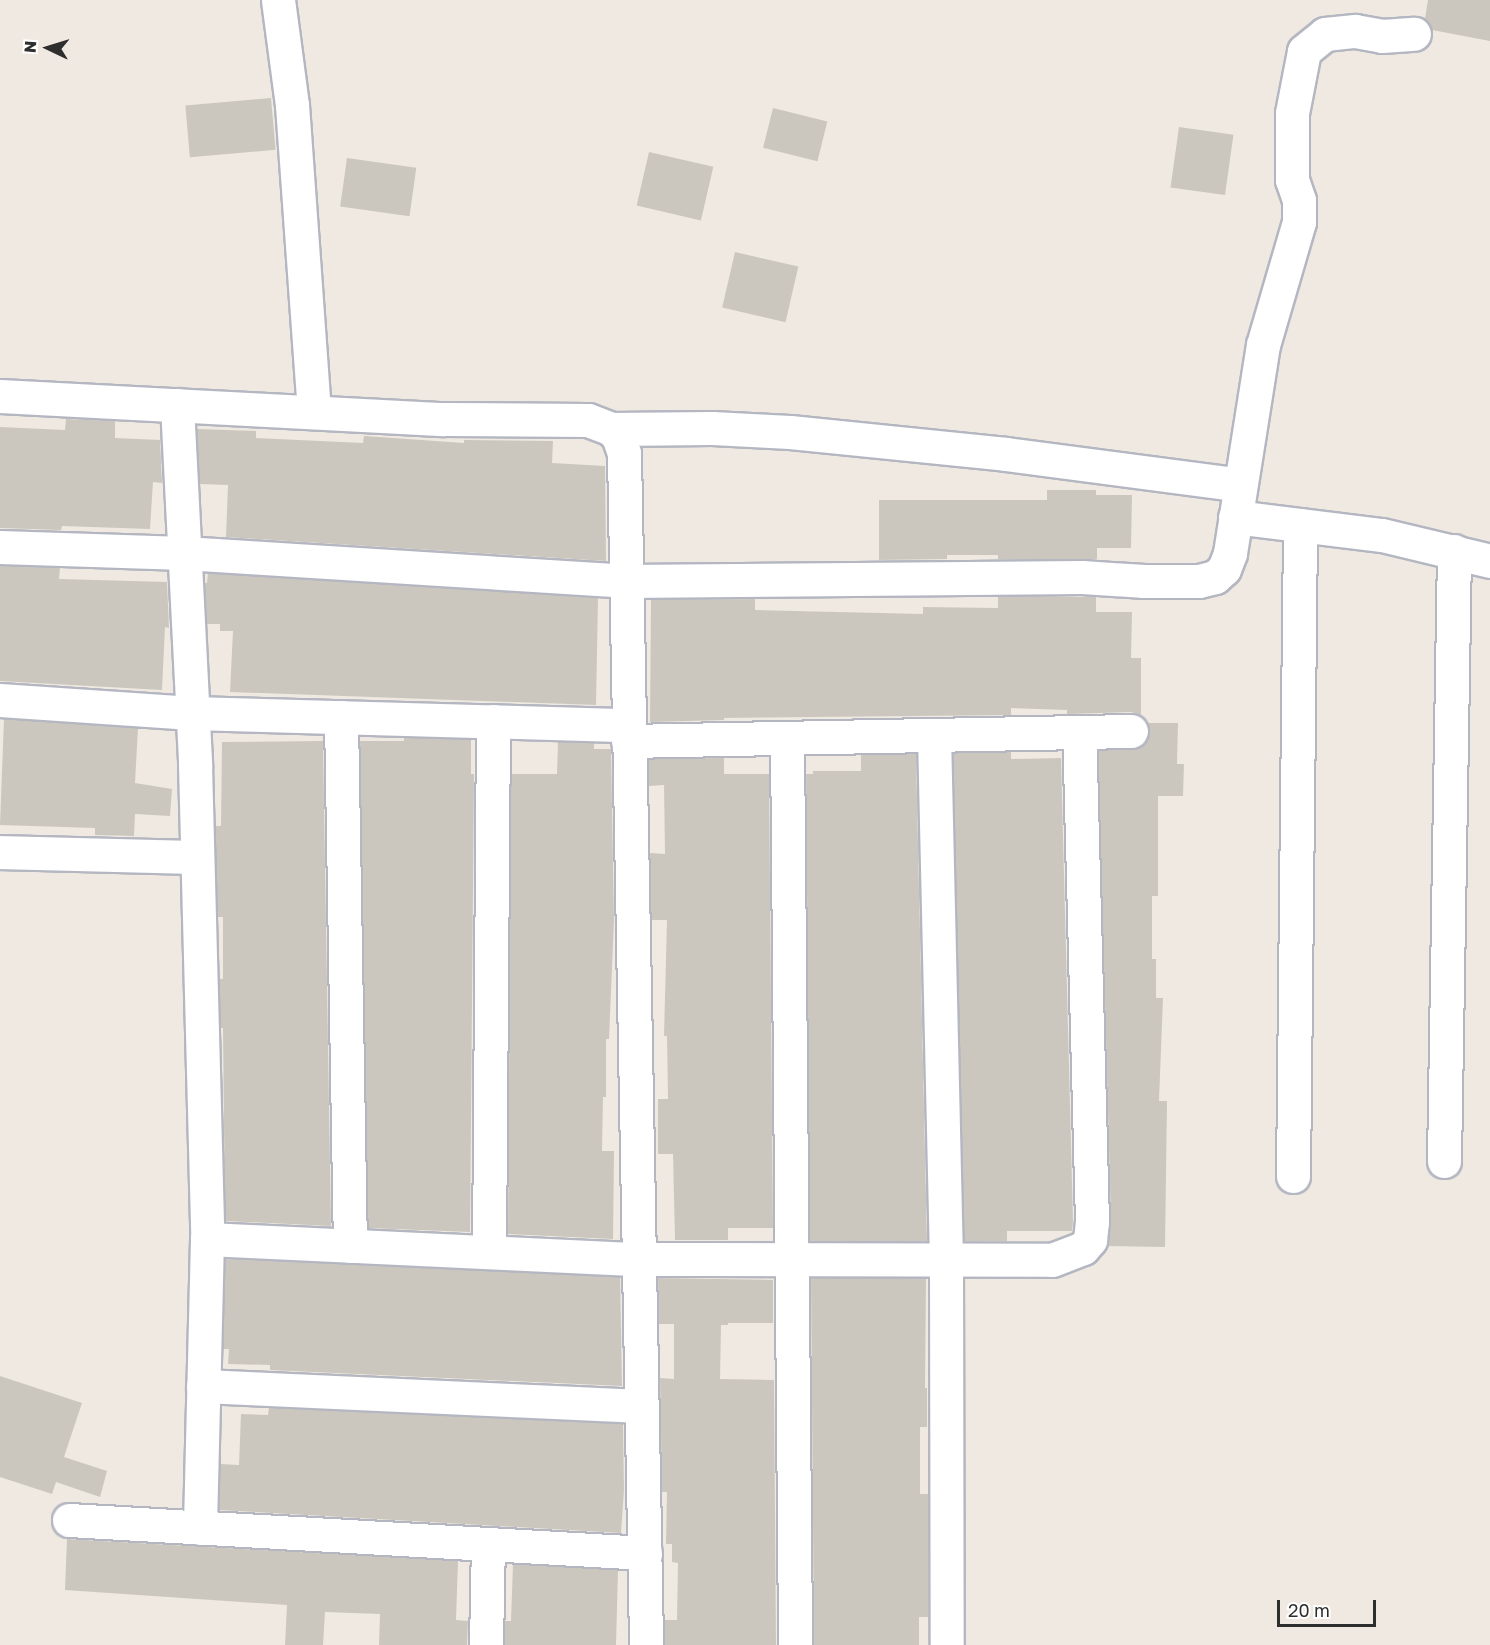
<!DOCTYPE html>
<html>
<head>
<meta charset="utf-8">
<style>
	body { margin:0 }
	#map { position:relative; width:1490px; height:1645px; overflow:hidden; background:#efe9e1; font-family:"Golos Text",sans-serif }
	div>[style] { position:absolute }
	.building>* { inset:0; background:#cbc7bf; transform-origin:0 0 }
	.roads { filter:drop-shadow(2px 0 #b4b7c1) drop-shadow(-2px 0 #b4b7c1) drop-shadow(0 2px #b4b7c1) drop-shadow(0 -2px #b4b7c1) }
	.minor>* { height:33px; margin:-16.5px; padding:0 16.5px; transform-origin:16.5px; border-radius:16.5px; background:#fff }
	span { translate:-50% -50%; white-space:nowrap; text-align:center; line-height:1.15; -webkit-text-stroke:5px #fff; paint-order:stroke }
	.north { position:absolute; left:18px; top:18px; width:60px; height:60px; -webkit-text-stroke:4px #fff; paint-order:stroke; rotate:274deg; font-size:16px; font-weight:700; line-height:24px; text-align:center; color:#2e2e2e }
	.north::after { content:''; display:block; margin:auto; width:21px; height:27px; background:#2e2e2e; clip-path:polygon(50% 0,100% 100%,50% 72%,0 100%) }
	.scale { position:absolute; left:1277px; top:1600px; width:99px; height:27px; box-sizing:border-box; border:3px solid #2e2e2e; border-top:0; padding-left:8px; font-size:18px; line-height:21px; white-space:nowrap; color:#2e2e2e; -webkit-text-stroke:4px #fff; paint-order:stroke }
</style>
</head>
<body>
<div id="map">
	<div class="building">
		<div style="clip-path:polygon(1428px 0,1490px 0,1490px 41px,1432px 30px,1425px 19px)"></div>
		<div style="left:271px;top:98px;width:52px;height:86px;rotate:85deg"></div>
		<div style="left:773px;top:108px;width:56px;height:41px;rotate:14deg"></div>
		<div style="left:1179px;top:127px;width:55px;height:61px;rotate:8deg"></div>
		<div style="left:649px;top:152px;width:66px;height:55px;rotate:13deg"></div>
		<div style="left:347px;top:158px;width:70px;height:49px;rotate:8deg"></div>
		<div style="left:735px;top:252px;width:65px;height:57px;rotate:13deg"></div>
		<div style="clip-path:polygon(66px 419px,115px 421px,115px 438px,160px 440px,162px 483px,153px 482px,150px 529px,62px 526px,61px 530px,0 528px,0 427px,65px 430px)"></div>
		<div style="clip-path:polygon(197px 429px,256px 431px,256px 438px,363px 443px,364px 436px,464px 443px,464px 440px,553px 441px,552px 463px,605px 466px,606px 561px,226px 537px,228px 485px,200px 484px)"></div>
		<div style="clip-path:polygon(1047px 490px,1096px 490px,1096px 495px,1132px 495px,1131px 548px,1097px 548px,1097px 559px,998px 559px,998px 555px,947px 555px,947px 559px,879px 560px,879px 500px,1047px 500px)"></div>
		<div style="clip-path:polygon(0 566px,60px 568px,59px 579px,167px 582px,169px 628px,165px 627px,162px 690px,0 681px)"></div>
		<div style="clip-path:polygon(208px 573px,598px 598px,596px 705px,230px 692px,233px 631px,220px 631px,220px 624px,207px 624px,205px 583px,207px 583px)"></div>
		<div style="clip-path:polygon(998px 596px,1096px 597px,1096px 612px,1132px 612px,1131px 658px,1141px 658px,1141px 715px,1131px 712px,1067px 714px,1067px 710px,1011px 708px,1011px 715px,724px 718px,724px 720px,650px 722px,651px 600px,755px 599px,755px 610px,923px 614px,923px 607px,998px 608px)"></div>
		<div style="clip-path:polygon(4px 719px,138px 728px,135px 783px,172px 789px,170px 816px,135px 814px,134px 836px,95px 835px,95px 828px,0 825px)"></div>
		<div style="clip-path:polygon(1148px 723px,1178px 723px,1177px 764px,1184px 764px,1183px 796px,1158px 796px,1158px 896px,1152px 896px,1152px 959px,1156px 959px,1156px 998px,1163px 998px,1159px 1101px,1167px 1101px,1165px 1247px,1107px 1246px,1111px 1222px,1098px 750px,1140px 747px,1148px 740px)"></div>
		<div style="clip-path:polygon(404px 738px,471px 739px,471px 774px,474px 774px,470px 1232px,368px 1228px,360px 741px,404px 741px)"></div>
		<div style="clip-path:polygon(323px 741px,331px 1226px,225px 1221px,223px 1028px,220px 1028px,219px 979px,223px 979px,223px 917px,218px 917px,215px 826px,221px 826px,222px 742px)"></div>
		<div style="clip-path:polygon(558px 742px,594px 743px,594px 749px,611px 749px,614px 920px,609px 1039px,606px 1039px,606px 1097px,603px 1097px,602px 1151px,614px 1151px,613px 1239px,508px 1234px,511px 774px,557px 774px)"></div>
		<div style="clip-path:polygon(1011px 752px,1011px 759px,1061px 758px,1073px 1221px,1072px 1231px,1007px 1231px,1007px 1241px,964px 1241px,953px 753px)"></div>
		<div style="clip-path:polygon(916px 754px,927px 1241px,810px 1241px,806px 774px,813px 774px,813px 771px,861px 771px,861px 755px)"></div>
		<div style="clip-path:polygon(724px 758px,724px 774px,769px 774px,773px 1228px,728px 1228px,728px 1240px,675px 1240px,673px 1154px,658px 1154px,658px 1099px,668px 1099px,667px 1036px,664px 1036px,667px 920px,651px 920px,650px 853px,665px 854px,664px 785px,649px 786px,648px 759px)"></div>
		<div style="clip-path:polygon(225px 1259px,620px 1277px,622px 1386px,270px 1370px,270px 1365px,228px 1364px,229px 1349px,223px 1349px)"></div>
		<div style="clip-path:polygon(658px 1278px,773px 1280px,773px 1323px,728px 1323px,728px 1325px,721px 1325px,720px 1379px,774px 1380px,776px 1645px,665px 1645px,665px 1620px,677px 1620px,678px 1563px,672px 1562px,672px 1544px,666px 1544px,667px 1492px,662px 1492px,660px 1378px,674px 1379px,674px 1324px,659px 1324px)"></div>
		<div style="clip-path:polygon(811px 1278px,926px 1278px,925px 1388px,927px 1388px,927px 1427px,920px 1427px,920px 1494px,928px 1494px,928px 1617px,919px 1617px,919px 1645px,814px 1645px)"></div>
		<div style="clip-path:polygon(0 1376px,82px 1403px,64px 1457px,107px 1471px,100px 1497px,56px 1482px,52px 1494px,0 1477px)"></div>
		<div style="clip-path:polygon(269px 1408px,623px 1424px,624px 1490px,621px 1533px,219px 1510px,220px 1464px,239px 1465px,241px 1414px,268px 1415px)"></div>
		<div style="clip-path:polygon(67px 1539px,458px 1561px,456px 1620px,468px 1621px,467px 1645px,379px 1645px,380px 1614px,325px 1612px,323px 1645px,285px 1645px,287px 1605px,65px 1590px)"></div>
		<div style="clip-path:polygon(513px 1564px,618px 1570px,616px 1645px,505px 1645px,505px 1621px,511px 1621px)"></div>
	</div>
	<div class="roads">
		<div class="minor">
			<div style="left:278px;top:0;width:106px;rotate:82.4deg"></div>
			<div style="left:292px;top:105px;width:308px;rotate:85.9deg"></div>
			<div style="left:0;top:396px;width:444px;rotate:3deg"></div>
			<div style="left:443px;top:419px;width:145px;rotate:0.4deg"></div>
			<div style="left:588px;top:420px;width:25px;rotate:21deg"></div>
			<div style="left:611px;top:429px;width:10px;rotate:45deg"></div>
			<div style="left:618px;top:436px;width:18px;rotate:71deg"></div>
			<div style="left:624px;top:453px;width:1192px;rotate:88.94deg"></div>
			<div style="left:177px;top:405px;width:360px;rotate:87.1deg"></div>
			<div style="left:195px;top:765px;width:474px;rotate:88.5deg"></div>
			<div style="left:207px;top:1239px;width:289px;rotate:91.4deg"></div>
			<div style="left:611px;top:429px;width:101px;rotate:-0.6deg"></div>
			<div style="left:712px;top:428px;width:78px;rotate:2.9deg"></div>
			<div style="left:790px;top:432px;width:217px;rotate:5.8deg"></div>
			<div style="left:1006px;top:454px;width:236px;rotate:7.5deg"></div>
			<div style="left:1235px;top:517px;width:148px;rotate:7deg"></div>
			<div style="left:1382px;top:535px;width:111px;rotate:13.5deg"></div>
			<div style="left:0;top:547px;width:184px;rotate:1.9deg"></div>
			<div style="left:184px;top:553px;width:442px;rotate:3.6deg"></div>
			<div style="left:625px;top:581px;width:457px;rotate:-0.5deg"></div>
			<div style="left:1082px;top:577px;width:62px;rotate:3.7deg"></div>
			<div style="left:1144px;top:581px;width:55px"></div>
			<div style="left:1199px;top:581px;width:16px;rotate:-14deg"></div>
			<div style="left:1215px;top:577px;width:12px;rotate:-42deg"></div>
			<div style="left:1224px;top:569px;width:17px;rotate:-69deg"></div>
			<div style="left:1230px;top:553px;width:211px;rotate:-81deg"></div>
			<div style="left:1263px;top:345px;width:128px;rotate:-73.7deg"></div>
			<div style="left:1299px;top:222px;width:22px;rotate:-90deg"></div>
			<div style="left:1299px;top:200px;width:21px;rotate:-109deg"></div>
			<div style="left:1292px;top:180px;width:67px;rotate:-90deg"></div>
			<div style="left:1292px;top:113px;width:63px;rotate:-79deg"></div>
			<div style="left:1304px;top:51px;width:27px;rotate:-39deg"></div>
			<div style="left:1325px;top:34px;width:30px;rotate:-6deg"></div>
			<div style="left:1355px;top:31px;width:27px;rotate:10deg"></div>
			<div style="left:1382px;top:36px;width:32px;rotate:-4deg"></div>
			<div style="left:0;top:700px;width:192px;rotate:3.9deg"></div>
			<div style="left:192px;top:713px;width:436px;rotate:1.6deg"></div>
			<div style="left:341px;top:717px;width:529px;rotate:89.03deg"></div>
			<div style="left:934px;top:735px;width:525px;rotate:88.69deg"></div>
			<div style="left:946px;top:1260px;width:385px;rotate:89.9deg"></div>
			<div style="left:787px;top:738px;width:907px;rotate:89.49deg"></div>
			<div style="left:628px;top:741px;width:503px;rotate:-1.14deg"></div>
			<div style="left:0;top:852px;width:197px;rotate:1.5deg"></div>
			<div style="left:1444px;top:1161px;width:610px;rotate:-89.06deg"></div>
			<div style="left:1293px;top:1176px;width:651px;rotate:-89.38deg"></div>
			<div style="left:207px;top:1239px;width:431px;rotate:2.7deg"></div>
			<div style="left:638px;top:1259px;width:414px;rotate:0.1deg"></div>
			<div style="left:1052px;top:1260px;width:33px;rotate:-21deg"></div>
			<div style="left:1083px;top:1248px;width:11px;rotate:-49deg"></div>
			<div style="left:1090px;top:1240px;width:18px;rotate:-84deg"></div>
			<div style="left:1092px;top:1222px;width:490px;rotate:-91.5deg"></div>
			<div style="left:489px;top:1252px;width:531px;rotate:-89.57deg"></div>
			<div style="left:203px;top:1386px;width:439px;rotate:2.6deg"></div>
			<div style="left:69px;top:1520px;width:577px;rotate:3.28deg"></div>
			<div style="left:486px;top:1645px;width:100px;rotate:-88.9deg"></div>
		</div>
	</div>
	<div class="north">N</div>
	<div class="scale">20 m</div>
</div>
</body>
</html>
